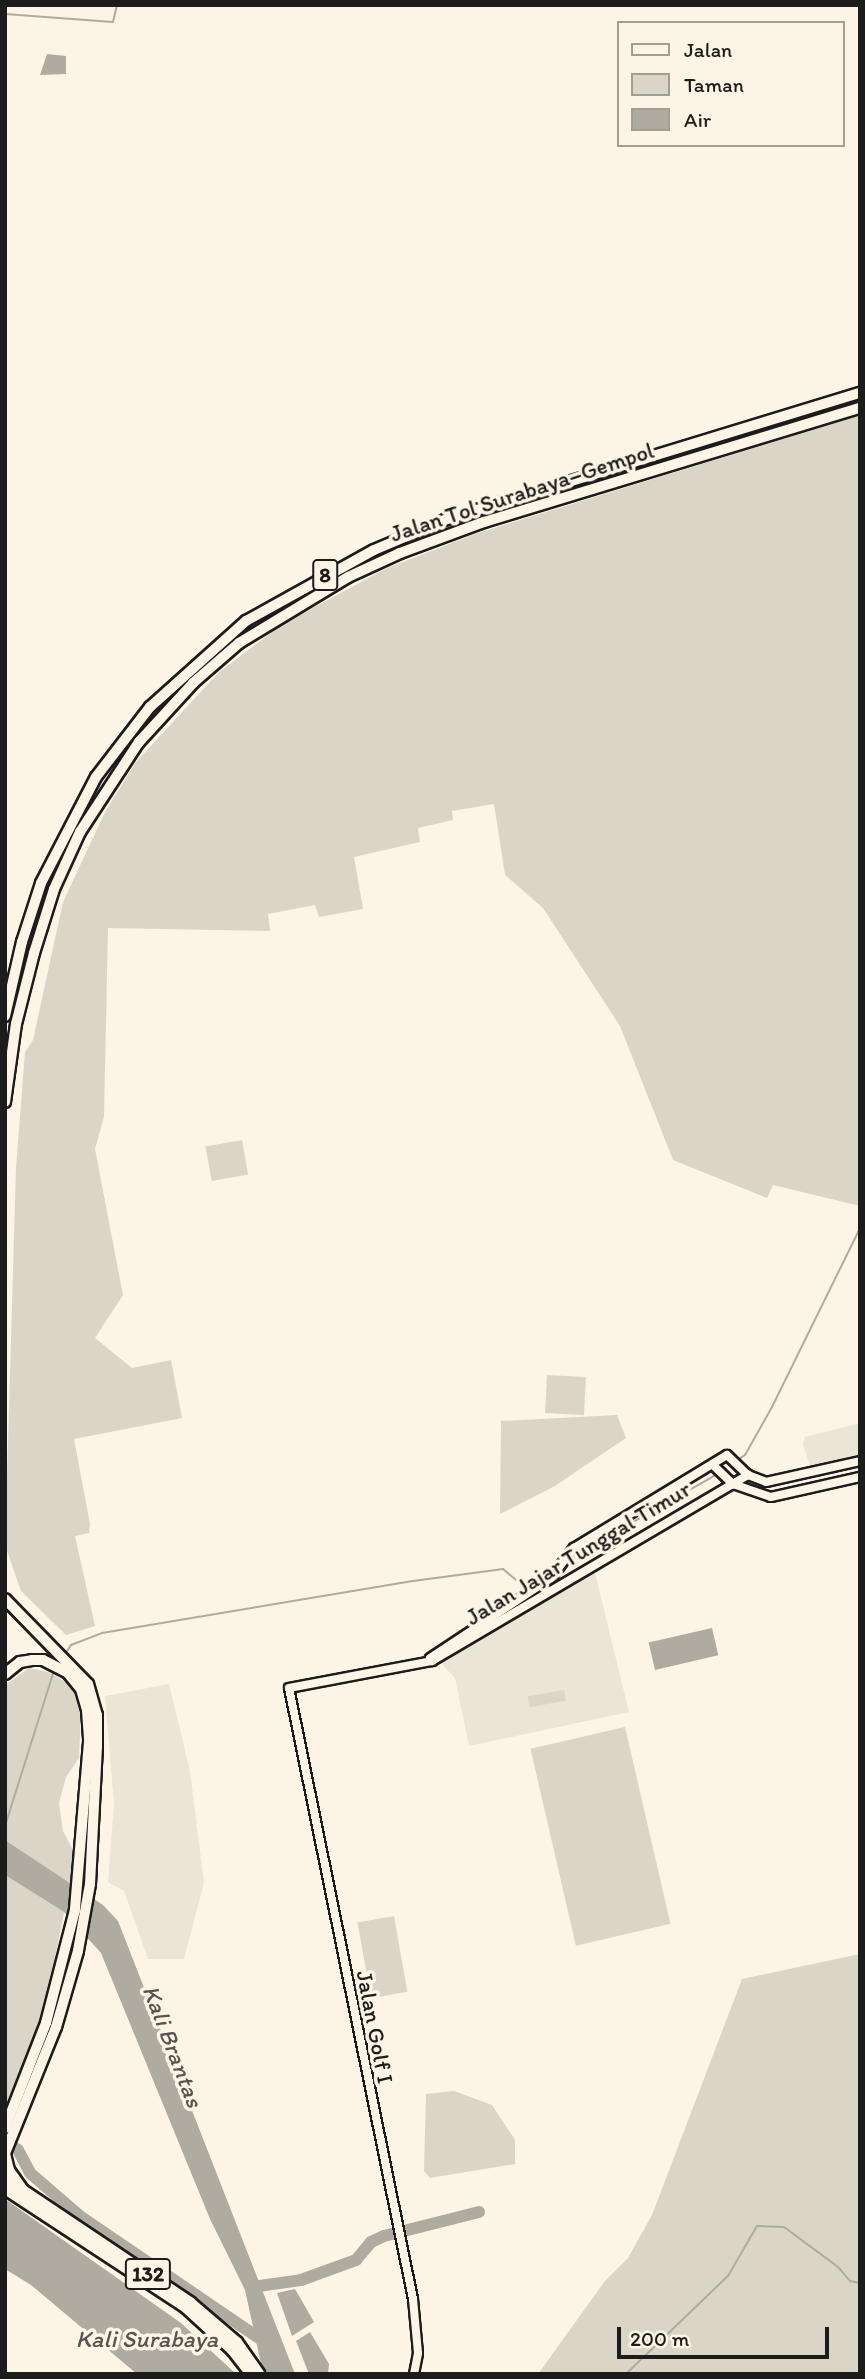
<!DOCTYPE html>
<html>
<head>
<meta charset="utf-8">
<style>
	body { margin:0 }
	#map { position:relative; width:865px; height:2379px; overflow:hidden; background:#fcf5e5; font-family:Itim,sans-serif }
	div>[style] { position:absolute }
	.built>* { inset:0; background:#ebe5d6 }
	.green>* { inset:0; background:#dbd5c8; transform-origin:0 0 }
	.water>* { inset:0; background:#b0aba1; transform-origin:0 0 }
	.stream>* { height:2px; margin:-1px; padding:0 1px; transform-origin:1px; border-radius:1px; background:#b0aba1 }
	.river>* { height:12px; margin:-6px; padding:0 6px; transform-origin:6px; border-radius:6px; background:#b0aba1 }
	.roads { filter:drop-shadow(2px 0 #1c1c1c) drop-shadow(-2px 0 #1c1c1c) drop-shadow(0 2px #1c1c1c) drop-shadow(0 -2px #1c1c1c) }
	.secondary>* { height:8px; margin:-4px; padding:0 4px; transform-origin:4px; border-radius:4px; background:#fcf5e5 }
	.primary>* { height:10px; margin:-5px; padding:0 5px; transform-origin:5px; border-radius:5px; background:#fcf5e5 }
	.highway>* { height:10px; margin:-5px; padding:0 5px; transform-origin:5px; border-radius:5px; background:#fcf5e5 }
	span { translate:-50% -50%; white-space:nowrap; text-align:center; line-height:1.15; -webkit-text-stroke:7px #fcf5e5; paint-order:stroke }
	.shield-label span { padding:2px 5px; background:#fcf5e5; border:2px solid; border-radius:5px; -webkit-text-stroke-width:0 }
	.shield-label { font-size:21px; color:#1c1c1c; font-weight:700 }
	.street-label { font-size:23px; color:#1c1c1c }
	.water-label { font-size:24px; color:#575551; font-style:italic }
	.frame { position:absolute; inset:0; border:7px solid #1c1c1c; pointer-events:none }
	.legend { position:absolute; left:617px; top:21px; width:228px; height:126px; box-sizing:border-box; background:#fcf5e5; border:2px solid #a29e95; margin:0; padding:9px 12px; list-style:none; font-size:21px; color:#1c1c1c }
	.legend li { display:flex; align-items:center; gap:14px; height:35px }
	.legend b { width:35px; border:2px solid #a29e95 }
	.scale { position:absolute; left:617px; top:2327px; width:212px; height:32px; box-sizing:border-box; border:4px solid #1c1c1c; border-top:0; padding-left:9px; font-size:21px; line-height:24px; white-space:nowrap; color:#1c1c1c; -webkit-text-stroke:5px #fcf5e5; paint-order:stroke }
</style>
</head>
<body>
<div id="map">
	<div class="built">
		<div style="clip-path:polygon(860px 1423px,860px 1455px,811px 1469px,803px 1444px,805px 1437px)"></div>
		<div style="clip-path:polygon(594px 1569px,629px 1712px,469px 1746px,455px 1678px,440px 1662px)"></div>
		<div style="clip-path:polygon(169px 1684px,190px 1771px,204px 1883px,184px 1959px,148px 1959px,124px 1891px,108px 1882px,114px 1804px,105px 1696px)"></div>
	</div>
	<div class="green">
		<div style="clip-path:polygon(860px 415px,860px 1206px,773px 1185px,767px 1198px,673px 1160px,620px 1026px,543px 908px,505px 875px,494px 804px,452px 811px,453px 820px,418px 828px,420px 842px,354px 857px,363px 909px,319px 917px,315px 905px,268px 914px,270px 931px,108px 928px,104px 1117px,95px 1149px,123px 1295px,95px 1338px,132px 1368px,171px 1360px,182px 1418px,74px 1439px,90px 1524px,89px 1533px,75px 1536px,95px 1626px,66px 1635px,21px 1591px,5px 1545px,16px 1168px,25px 1052px,33px 1040px,63px 902px,104px 814px,136px 762px,218px 673px,283px 624px,385px 569px,475px 534px)"></div>
		<div style="left:242px;top:1140px;width:35px;height:37px;rotate:80deg"></div>
		<div style="left:547px;top:1375px;width:39px;height:38px;rotate:3deg"></div>
		<div style="clip-path:polygon(617px 1415px,626px 1438px,555px 1486px,500px 1514px,501px 1421px)"></div>
		<div style="clip-path:polygon(29px 1668px,48px 1672px,71px 1685px,81px 1709px,79px 1758px,66px 1777px,59px 1803px,63px 1831px,73px 1850px,72px 1885px,5px 1840px,5px 1685px)"></div>
		<div style="left:564px;top:1690px;width:11px;height:37px;rotate:80deg"></div>
		<div style="left:625px;top:1727px;width:202px;height:97px;rotate:77deg"></div>
		<div style="clip-path:polygon(5px 1875px,64px 1912px,45px 2011px,5px 2110px)"></div>
		<div style="left:394px;top:1916px;width:77px;height:37px;rotate:80deg"></div>
		<div style="clip-path:polygon(860px 1954px,860px 2374px,538px 2374px,605px 2281px,628px 2258px,652px 2215px,742px 1979px)"></div>
		<div style="clip-path:polygon(454px 2091px,492px 2105px,515px 2140px,515px 2164px,430px 2178px,424px 2171px,426px 2094px)"></div>
	</div>
	<div class="water">
		<div style="clip-path:polygon(47px 54px,66px 56px,66px 74px,40px 75px)"></div>
		<div style="left:712px;top:1628px;width:28px;height:65px;rotate:77deg"></div>
		<div style="clip-path:polygon(5px 1840px,103px 1905px,118px 1921px,295px 2374px,263px 2373px,245px 2290px,210px 2219px,101px 1953px,64px 1912px,5px 1875px)"></div>
		<div style="clip-path:polygon(5px 2199px,181px 2323px,236px 2374px,137px 2374px,31px 2285px,5px 2269px)"></div>
		<div style="clip-path:polygon(295px 2289px,314px 2322px,292px 2336px,277px 2293px)"></div>
		<div style="clip-path:polygon(310px 2332px,329px 2364px,328px 2374px,309px 2374px,296px 2341px)"></div>
	</div>
	<div class="stream">
		<div style="left:5px;top:14px;width:108px;rotate:4.2deg"></div>
		<div style="left:113px;top:22px;width:17px;rotate:-77deg"></div>
		<div style="left:736px;top:1461px;width:11px;rotate:-34deg"></div>
		<div style="left:745px;top:1455px;width:55px;rotate:-60.6deg"></div>
		<div style="left:772px;top:1407px;width:199px;rotate:-63.8deg"></div>
		<div style="left:570px;top:1558px;width:169px;rotate:-29.7deg"></div>
		<div style="left:65px;top:1654px;width:11px;rotate:-56deg"></div>
		<div style="left:71px;top:1645px;width:33px;rotate:-21deg"></div>
		<div style="left:102px;top:1633px;width:315px;rotate:-9.5deg"></div>
		<div style="left:413px;top:1581px;width:91px;rotate:-7.6deg"></div>
		<div style="left:503px;top:1569px;width:25px;rotate:40deg"></div>
		<div style="left:522px;top:1585px;width:10px;rotate:-6deg"></div>
		<div style="left:532px;top:1584px;width:42px;rotate:-40.2deg"></div>
		<div style="left:5px;top:1826px;width:163px;rotate:-72.5deg"></div>
		<div style="left:626px;top:2374px;width:141px;rotate:-43.9deg"></div>
		<div style="left:728px;top:2276px;width:58px;rotate:-59.9deg"></div>
		<div style="left:757px;top:2226px;width:27px;rotate:2deg"></div>
		<div style="left:784px;top:2227px;width:67px;rotate:36.5deg"></div>
		<div style="left:838px;top:2267px;width:18px;rotate:49deg"></div>
		<div style="left:850px;top:2281px;width:10px;rotate:11deg"></div>
	</div>
	<div class="river">
		<div style="left:5px;top:2142px;width:15px;rotate:32deg"></div>
		<div style="left:18px;top:2150px;width:26px;rotate:62deg"></div>
		<div style="left:30px;top:2173px;width:67px;rotate:40.8deg"></div>
		<div style="left:81px;top:2217px;width:227px;rotate:34.2deg"></div>
		<div style="left:252px;top:2287px;width:49px;rotate:-8.1deg"></div>
		<div style="left:301px;top:2280px;width:59px;rotate:-20deg"></div>
		<div style="left:356px;top:2260px;width:23px;rotate:-50deg"></div>
		<div style="left:371px;top:2242px;width:14px;rotate:-25deg"></div>
		<div style="left:384px;top:2236px;width:98px;rotate:-14.2deg"></div>
	</div>
	<div class="roads">
		<div class="secondary">
			<div style="left:713px;top:1465px;width:28px;rotate:44deg"></div>
			<div style="left:733px;top:1484px;width:40px;rotate:18.9deg"></div>
			<div style="left:771px;top:1497px;width:91px;rotate:-12.7deg"></div>
			<div style="left:430px;top:1658px;width:145px;rotate:-33.5deg"></div>
			<div style="left:551px;top:1578px;width:38px;rotate:-53deg"></div>
			<div style="left:574px;top:1548px;width:179px;rotate:-31.3deg"></div>
			<div style="left:727px;top:1455px;width:29px;rotate:44deg"></div>
			<div style="left:748px;top:1475px;width:19px;rotate:21deg"></div>
			<div style="left:766px;top:1482px;width:96px;rotate:-12.6deg"></div>
			<div style="left:414px;top:2374px;width:21px;rotate:-79deg"></div>
			<div style="left:418px;top:2353px;width:54px;rotate:-95.3deg"></div>
			<div style="left:413px;top:2299px;width:623px;rotate:-101.47deg"></div>
			<div style="left:289px;top:1688px;width:146px;rotate:-10.7deg"></div>
			<div style="left:432px;top:1661px;width:367px;rotate:-30.5deg"></div>
		</div>
		<div class="primary">
			<div style="left:5px;top:2178px;width:223px;rotate:33.8deg"></div>
			<div style="left:190px;top:2302px;width:62px;rotate:40.4deg"></div>
			<div style="left:237px;top:2342px;width:39px;rotate:55deg"></div>
			<div style="left:5px;top:2189px;width:217px;rotate:33.3deg"></div>
			<div style="left:186px;top:2308px;width:62px;rotate:42.4deg"></div>
			<div style="left:232px;top:2350px;width:31px;rotate:52deg"></div>
		</div>
		<div class="highway">
			<div style="left:5px;top:1016px;width:76px;rotate:-77.1deg"></div>
			<div style="left:22px;top:942px;width:62px;rotate:-72.1deg"></div>
			<div style="left:41px;top:883px;width:119px;rotate:-62.6deg"></div>
			<div style="left:96px;top:777px;width:88px;rotate:-52.4deg"></div>
			<div style="left:150px;top:707px;width:129px;rotate:-41.9deg"></div>
			<div style="left:246px;top:621px;width:146px;rotate:-29deg"></div>
			<div style="left:374px;top:550px;width:79px;rotate:-23deg"></div>
			<div style="left:447px;top:519px;width:432px;rotate:-17deg"></div>
			<div style="left:5px;top:1102px;width:79px;rotate:-82deg"></div>
			<div style="left:16px;top:1024px;width:73px;rotate:-75.8deg"></div>
			<div style="left:34px;top:953px;width:67px;rotate:-72.6deg"></div>
			<div style="left:54px;top:889px;width:63px;rotate:-65.5deg"></div>
			<div style="left:80px;top:832px;width:108px;rotate:-56.8deg"></div>
			<div style="left:139px;top:742px;width:80px;rotate:-47.5deg"></div>
			<div style="left:193px;top:683px;width:61px;rotate:-41deg"></div>
			<div style="left:239px;top:643px;width:127px;rotate:-31.2deg"></div>
			<div style="left:348px;top:577px;width:57px;rotate:-24.8deg"></div>
			<div style="left:400px;top:553px;width:90px;rotate:-20.3deg"></div>
			<div style="left:484px;top:522px;width:393px;rotate:-16.9deg"></div>
			<div style="left:5px;top:1599px;width:119px;rotate:45.7deg"></div>
			<div style="left:88px;top:1684px;width:32px;rotate:74deg"></div>
			<div style="left:97px;top:1715px;width:31px;rotate:90deg"></div>
			<div style="left:97px;top:1746px;width:138px;rotate:92.9deg"></div>
			<div style="left:90px;top:1884px;width:68px;rotate:100.2deg"></div>
			<div style="left:78px;top:1951px;width:79px;rotate:106.1deg"></div>
			<div style="left:56px;top:2027px;width:136px;rotate:112deg"></div>
			<div style="left:5px;top:1674px;width:19px;rotate:-39deg"></div>
			<div style="left:20px;top:1662px;width:12px;rotate:-9deg"></div>
			<div style="left:32px;top:1660px;width:11px"></div>
			<div style="left:43px;top:1660px;width:28px;rotate:27deg"></div>
			<div style="left:68px;top:1673px;width:21px;rotate:51deg"></div>
			<div style="left:81px;top:1689px;width:22px;rotate:74deg"></div>
			<div style="left:87px;top:1710px;width:32px;rotate:86deg"></div>
			<div style="left:89px;top:1742px;width:169px;rotate:94.8deg"></div>
			<div style="left:75px;top:1910px;width:117px;rotate:104.4deg"></div>
			<div style="left:46px;top:2023px;width:113px;rotate:111.3deg"></div>
			<div style="left:5px;top:2154px;width:16px;rotate:76deg"></div>
			<div style="left:9px;top:2170px;width:24px;rotate:55deg"></div>
		</div>
	</div>
	<div class="shield-label">
		<span style="left:325px;top:575px">8</span>
		<span style="left:148px;top:2274px">132</span>
	</div>
	<div class="street-label">
		<span style="left:522px;top:492px;rotate:-18deg">Jalan Tol Surabaya–Gempol</span>
		<span style="left:578px;top:1553px;rotate:-31deg">Jalan Jajar Tunggal Timur</span>
		<span style="left:375px;top:2027px;rotate:79deg">Jalan Golf I</span>
	</div>
	<div class="water-label">
		<span style="left:173px;top:2046px;rotate:69deg">Kali Brantas</span>
		<span style="left:147px;top:2339px">Kali Surabaya</span>
	</div>
	<div class="frame"></div>
	<ul class="legend">
	<li><b style="height:9px;background:#fcf5e5"></b>Jalan</li>
	<li><b style="height:19px;background:#dbd5c8"></b>Taman</li>
	<li><b style="height:19px;background:#b0aba1"></b>Air</li>
	</ul>
	<div class="scale">200 m</div>
</div>
</body>
</html>
